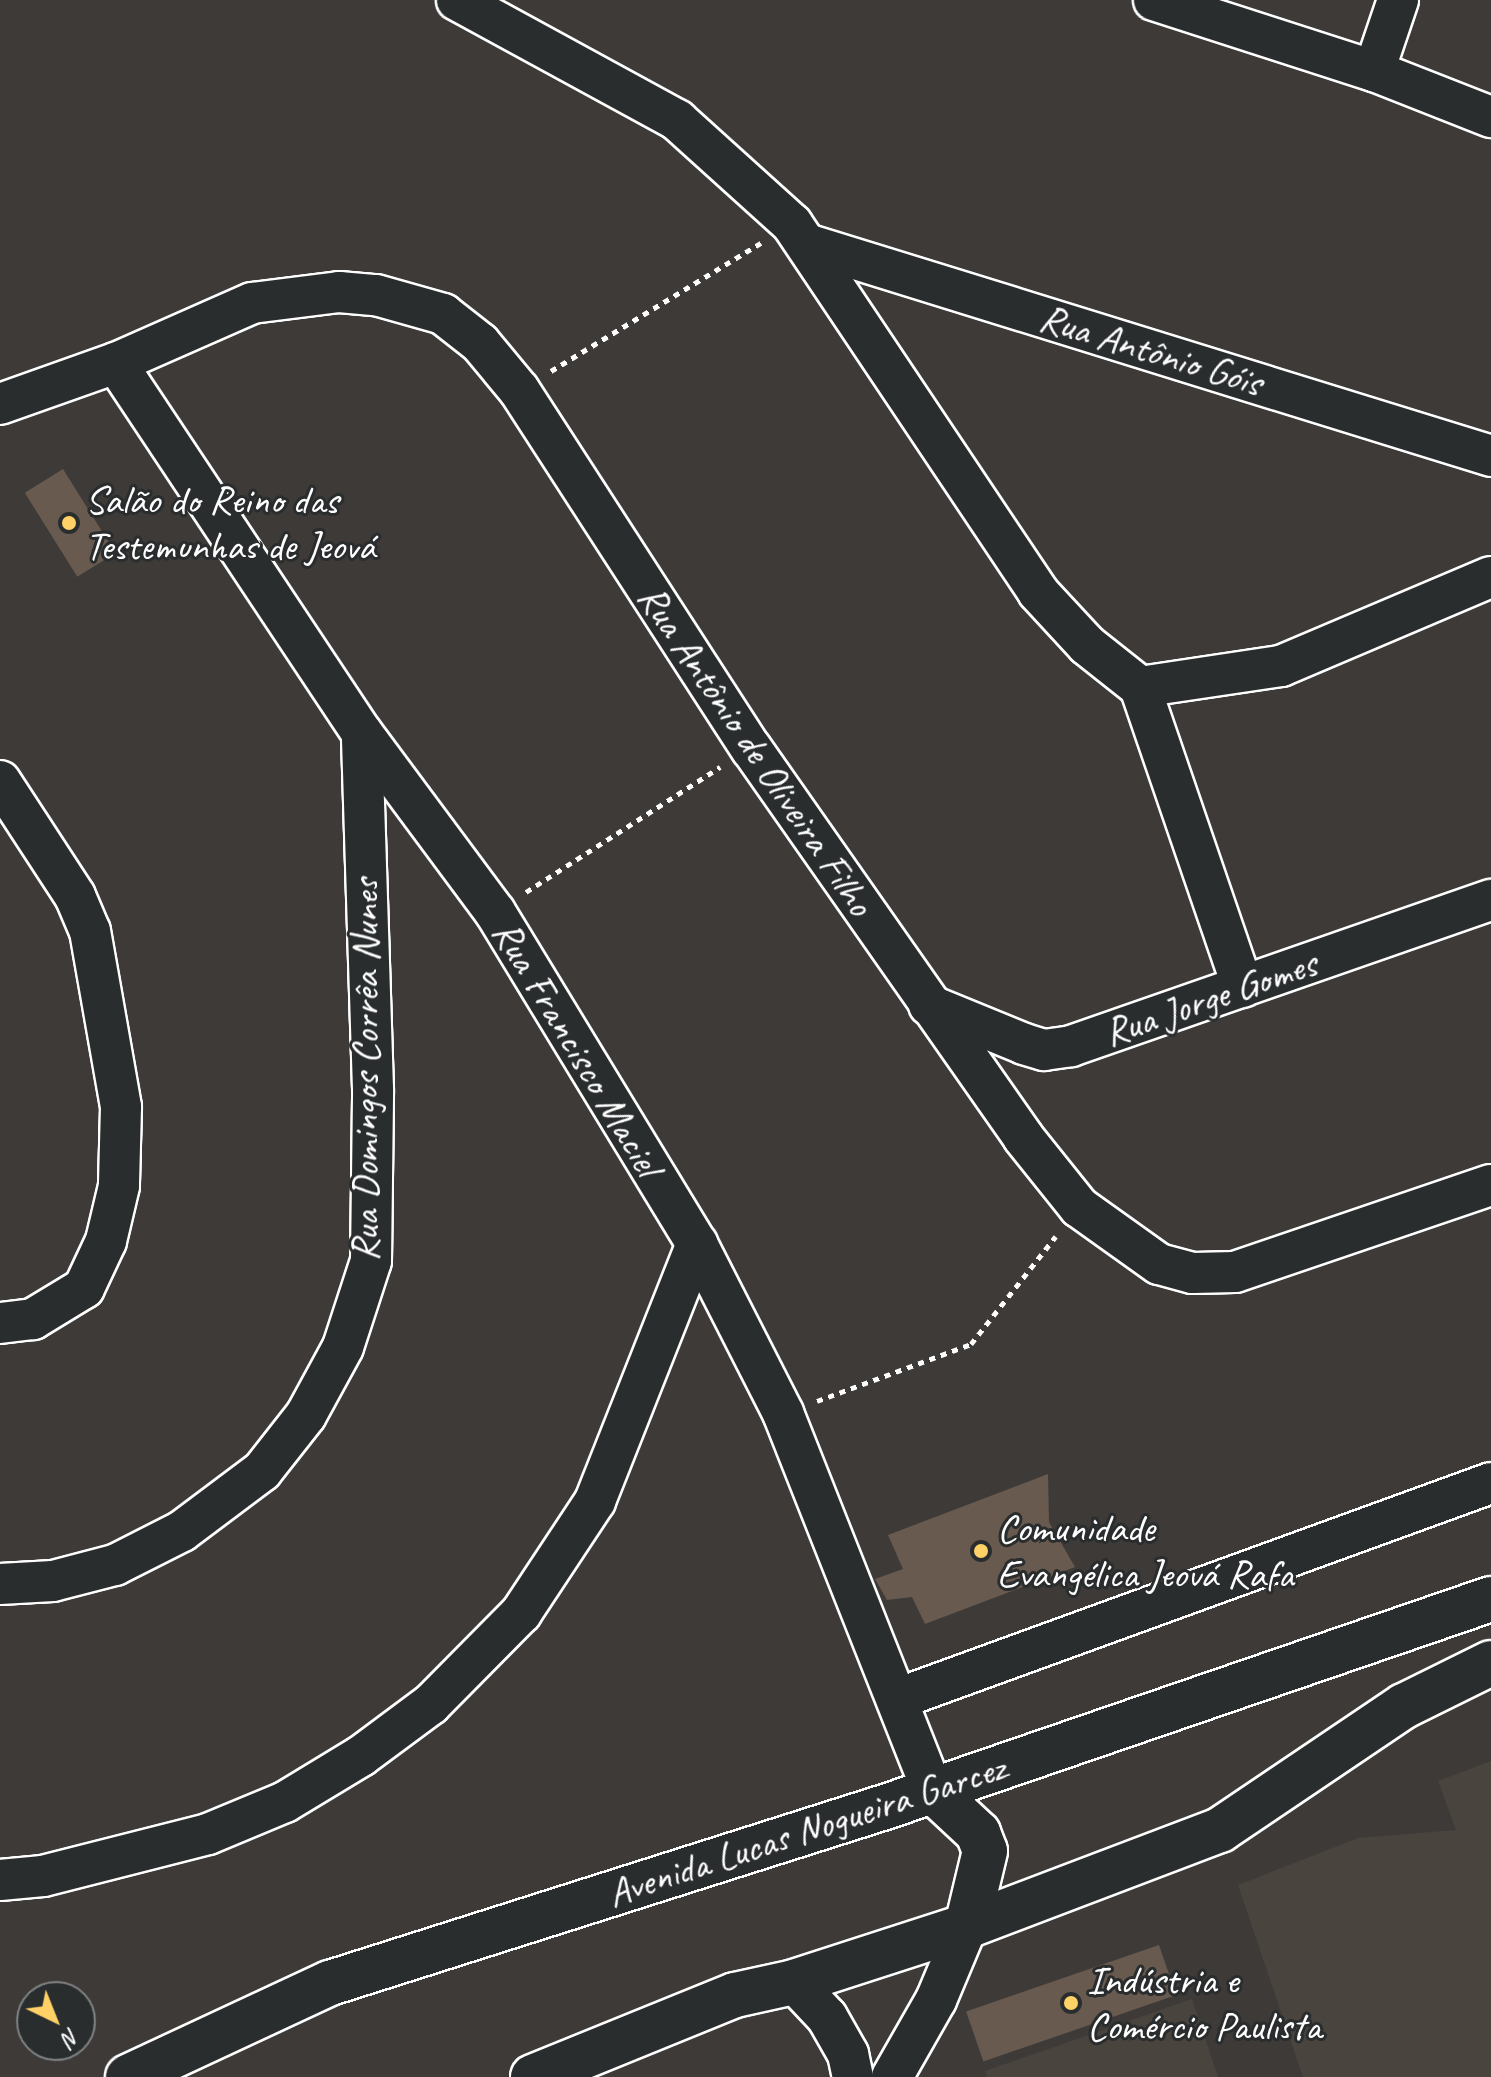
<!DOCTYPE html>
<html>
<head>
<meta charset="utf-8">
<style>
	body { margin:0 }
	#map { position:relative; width:1491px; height:2077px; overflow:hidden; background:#3d3a38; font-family:Caveat,sans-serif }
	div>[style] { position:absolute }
	.built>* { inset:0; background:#4a443f }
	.building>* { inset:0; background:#685a4f; transform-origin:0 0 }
	.path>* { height:5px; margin-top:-2.5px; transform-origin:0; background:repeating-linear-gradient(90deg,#fff 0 6px,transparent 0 12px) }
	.roads { filter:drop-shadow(2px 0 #fff) drop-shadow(-2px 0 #fff) drop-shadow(0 2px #fff) drop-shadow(0 -2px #fff) }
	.minor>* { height:40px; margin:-20px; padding:0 20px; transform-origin:20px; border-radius:20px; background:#2a2d2e }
	.major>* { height:44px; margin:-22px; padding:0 22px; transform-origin:22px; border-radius:22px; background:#2a2d2e }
	.dots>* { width:22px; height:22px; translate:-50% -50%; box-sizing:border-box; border:4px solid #2a2d2e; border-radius:50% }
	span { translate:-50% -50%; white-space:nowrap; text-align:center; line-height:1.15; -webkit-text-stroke:6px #2a2d2e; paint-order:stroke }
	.street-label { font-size:40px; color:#fff }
	.poi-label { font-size:40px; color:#fff }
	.left { translate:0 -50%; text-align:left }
	.north { position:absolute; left:16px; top:1981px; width:80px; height:80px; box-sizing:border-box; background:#2a2d2e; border:2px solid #7f8182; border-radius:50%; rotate:137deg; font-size:22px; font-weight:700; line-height:32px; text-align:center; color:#fff }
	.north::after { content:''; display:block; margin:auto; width:28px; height:36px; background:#ffd166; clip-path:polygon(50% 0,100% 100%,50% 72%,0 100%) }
</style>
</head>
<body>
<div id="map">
	<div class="built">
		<div style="clip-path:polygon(1491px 1761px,1491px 2077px,1303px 2077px,1238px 1885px,1358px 1838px,1456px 1830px,1438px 1781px)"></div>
		<div style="clip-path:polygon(1192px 1999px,1218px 2077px,987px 2077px,985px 2071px)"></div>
	</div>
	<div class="building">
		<div style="left:63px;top:469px;width:99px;height:45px;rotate:58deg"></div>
		<div style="clip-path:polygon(1048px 1474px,1049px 1522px,1075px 1567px,925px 1624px,912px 1597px,887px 1600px,875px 1579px,903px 1569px,888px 1535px)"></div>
		<div style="left:1159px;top:1945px;width:53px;height:204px;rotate:71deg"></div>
	</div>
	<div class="path">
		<div style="left:551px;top:371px;width:246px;rotate:-31.4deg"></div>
		<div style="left:526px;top:892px;width:231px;rotate:-32.8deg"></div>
		<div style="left:817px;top:1401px;width:164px;rotate:-20.3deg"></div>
		<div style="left:971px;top:1344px;width:137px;rotate:-51.8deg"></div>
	</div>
	<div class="roads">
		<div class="minor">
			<div style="left:457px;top:0;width:251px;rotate:28.6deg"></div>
			<div style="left:677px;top:120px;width:155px;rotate:42.1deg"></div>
			<div style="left:792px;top:224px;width:443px;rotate:56.2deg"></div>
			<div style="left:1038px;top:592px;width:72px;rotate:47.2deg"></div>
			<div style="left:1087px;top:645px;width:68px;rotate:38.4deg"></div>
			<div style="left:1140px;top:687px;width:143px;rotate:-8.5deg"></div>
			<div style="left:1281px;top:666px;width:228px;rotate:-23deg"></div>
			<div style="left:1154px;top:0;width:231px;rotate:17.9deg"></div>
			<div style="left:1374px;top:71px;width:126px;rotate:21.5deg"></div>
			<div style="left:1374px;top:71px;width:75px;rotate:-71.3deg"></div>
			<div style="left:810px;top:245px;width:713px;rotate:17.21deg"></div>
			<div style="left:116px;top:363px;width:444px;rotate:56.4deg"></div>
			<div style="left:362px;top:733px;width:223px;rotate:53.4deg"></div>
			<div style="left:495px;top:912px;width:389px;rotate:58.7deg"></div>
			<div style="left:697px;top:1244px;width:190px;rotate:63deg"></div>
			<div style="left:783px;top:1413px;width:407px;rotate:68.4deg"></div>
			<div style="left:0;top:404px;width:123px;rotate:-19.5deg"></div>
			<div style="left:116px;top:363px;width:149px;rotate:-23.8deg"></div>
			<div style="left:252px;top:303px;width:88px;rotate:-7.2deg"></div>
			<div style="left:339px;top:292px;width:37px;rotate:5deg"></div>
			<div style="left:376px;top:295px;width:70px;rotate:15.8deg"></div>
			<div style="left:443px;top:314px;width:47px;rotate:38.1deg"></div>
			<div style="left:480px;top:343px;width:61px;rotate:50.3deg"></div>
			<div style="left:519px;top:390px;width:427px;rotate:57.1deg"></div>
			<div style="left:751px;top:748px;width:475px;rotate:55deg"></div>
			<div style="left:1023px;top:1137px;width:90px;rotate:51.3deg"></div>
			<div style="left:1079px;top:1207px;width:98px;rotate:35.5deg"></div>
			<div style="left:1159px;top:1264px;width:35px;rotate:15deg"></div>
			<div style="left:1193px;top:1273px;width:42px;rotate:-1.4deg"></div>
			<div style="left:1235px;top:1272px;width:270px;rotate:-18.8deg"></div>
			<div style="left:1140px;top:687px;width:317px;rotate:71.1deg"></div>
			<div style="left:0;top:781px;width:137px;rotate:56.9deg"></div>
			<div style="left:75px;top:896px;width:38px;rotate:67deg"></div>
			<div style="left:90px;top:931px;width:179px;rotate:80deg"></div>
			<div style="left:121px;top:1107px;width:79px;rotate:91.5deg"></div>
			<div style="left:119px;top:1186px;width:57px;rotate:103.3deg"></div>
			<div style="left:106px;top:1241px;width:52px;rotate:115.1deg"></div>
			<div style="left:84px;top:1288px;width:60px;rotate:148.7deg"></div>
			<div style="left:33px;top:1319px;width:33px;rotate:173deg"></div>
			<div style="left:929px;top:1005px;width:103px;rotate:22.3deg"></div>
			<div style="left:1024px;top:1044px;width:21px;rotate:17deg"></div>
			<div style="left:1044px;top:1050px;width:27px;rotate:-8deg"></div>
			<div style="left:1071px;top:1046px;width:445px;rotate:-19.2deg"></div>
			<div style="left:0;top:1584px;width:53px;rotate:-3.2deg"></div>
			<div style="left:53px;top:1581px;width:64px;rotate:-14.5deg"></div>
			<div style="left:115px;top:1565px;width:75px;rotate:-26.9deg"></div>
			<div style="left:182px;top:1531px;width:100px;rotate:-36.9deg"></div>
			<div style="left:262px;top:1471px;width:71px;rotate:-51.8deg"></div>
			<div style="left:306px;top:1415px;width:77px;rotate:-61.4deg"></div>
			<div style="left:343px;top:1347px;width:90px;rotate:-72deg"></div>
			<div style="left:371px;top:1261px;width:172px;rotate:-89.3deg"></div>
			<div style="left:373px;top:1089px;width:356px;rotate:-91.8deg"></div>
			<div style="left:897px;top:1699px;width:632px;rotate:-19.98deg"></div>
			<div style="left:0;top:1880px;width:43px;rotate:-5.3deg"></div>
			<div style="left:43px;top:1876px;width:170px;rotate:-14.3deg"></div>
			<div style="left:208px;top:1834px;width:83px;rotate:-22.6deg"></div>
			<div style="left:285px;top:1802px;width:89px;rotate:-31.2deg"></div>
			<div style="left:361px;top:1756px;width:87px;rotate:-36.6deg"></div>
			<div style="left:431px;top:1704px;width:128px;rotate:-45.3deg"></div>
			<div style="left:521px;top:1613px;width:134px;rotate:-56.5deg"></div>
			<div style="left:595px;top:1501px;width:277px;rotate:-68.4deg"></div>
			<div style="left:794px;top:1982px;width:48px;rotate:46.7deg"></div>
			<div style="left:827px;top:2017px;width:43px;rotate:60.4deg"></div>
			<div style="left:848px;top:2054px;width:24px;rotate:78deg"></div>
			<div style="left:892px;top:2077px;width:89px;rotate:-60.3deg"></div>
			<div style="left:936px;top:2000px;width:80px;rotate:-67.3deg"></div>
		</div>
		<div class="major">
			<div style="left:933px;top:1791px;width:62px;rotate:43deg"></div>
			<div style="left:978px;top:1833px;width:19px;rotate:69deg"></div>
			<div style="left:985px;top:1851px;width:77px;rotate:103.5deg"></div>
			<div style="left:128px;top:2077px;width:223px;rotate:-25deg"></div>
			<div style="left:330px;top:1983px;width:585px;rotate:-17.6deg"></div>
			<div style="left:888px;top:1806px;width:638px;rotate:-18.95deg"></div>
			<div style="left:533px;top:2077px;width:218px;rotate:-22.1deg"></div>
			<div style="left:735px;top:1995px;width:60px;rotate:-12.4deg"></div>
			<div style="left:794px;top:1982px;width:182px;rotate:-17.9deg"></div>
			<div style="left:967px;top:1926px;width:271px;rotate:-20.8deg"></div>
			<div style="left:1220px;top:1830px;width:222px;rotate:-34deg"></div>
			<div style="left:1404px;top:1706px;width:97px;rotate:-26.3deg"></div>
		</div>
	</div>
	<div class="dots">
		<div style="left:69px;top:523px;background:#ffd166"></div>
		<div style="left:981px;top:1551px;background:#ffd166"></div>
		<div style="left:1071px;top:2003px;background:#ffd166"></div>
	</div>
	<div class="street-label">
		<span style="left:1151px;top:350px;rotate:17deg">Rua Antônio Góis</span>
		<span style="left:756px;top:750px;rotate:56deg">Rua Antônio de Oliveira Filho</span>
		<span style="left:1210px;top:998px;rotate:-19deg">Rua Jorge Gomes</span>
		<span style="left:577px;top:1048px;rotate:59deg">Rua Francisco Maciel</span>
		<span style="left:365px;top:1070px;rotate:-90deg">Rua Domingos Corrêa Nunes</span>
		<span style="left:806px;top:1830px;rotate:-18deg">Avenida Lucas Nogueira Garcez</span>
	</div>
	<div class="poi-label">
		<span class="left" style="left:85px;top:523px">Salão do Reino das<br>Testemunhas de Jeová</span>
		<span class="left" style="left:997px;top:1551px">Comunidade<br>Evangélica Jeová Rafa</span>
		<span class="left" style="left:1087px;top:2003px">Indústria e<br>Comércio Paulista</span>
	</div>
	<div class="north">N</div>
</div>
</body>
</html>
